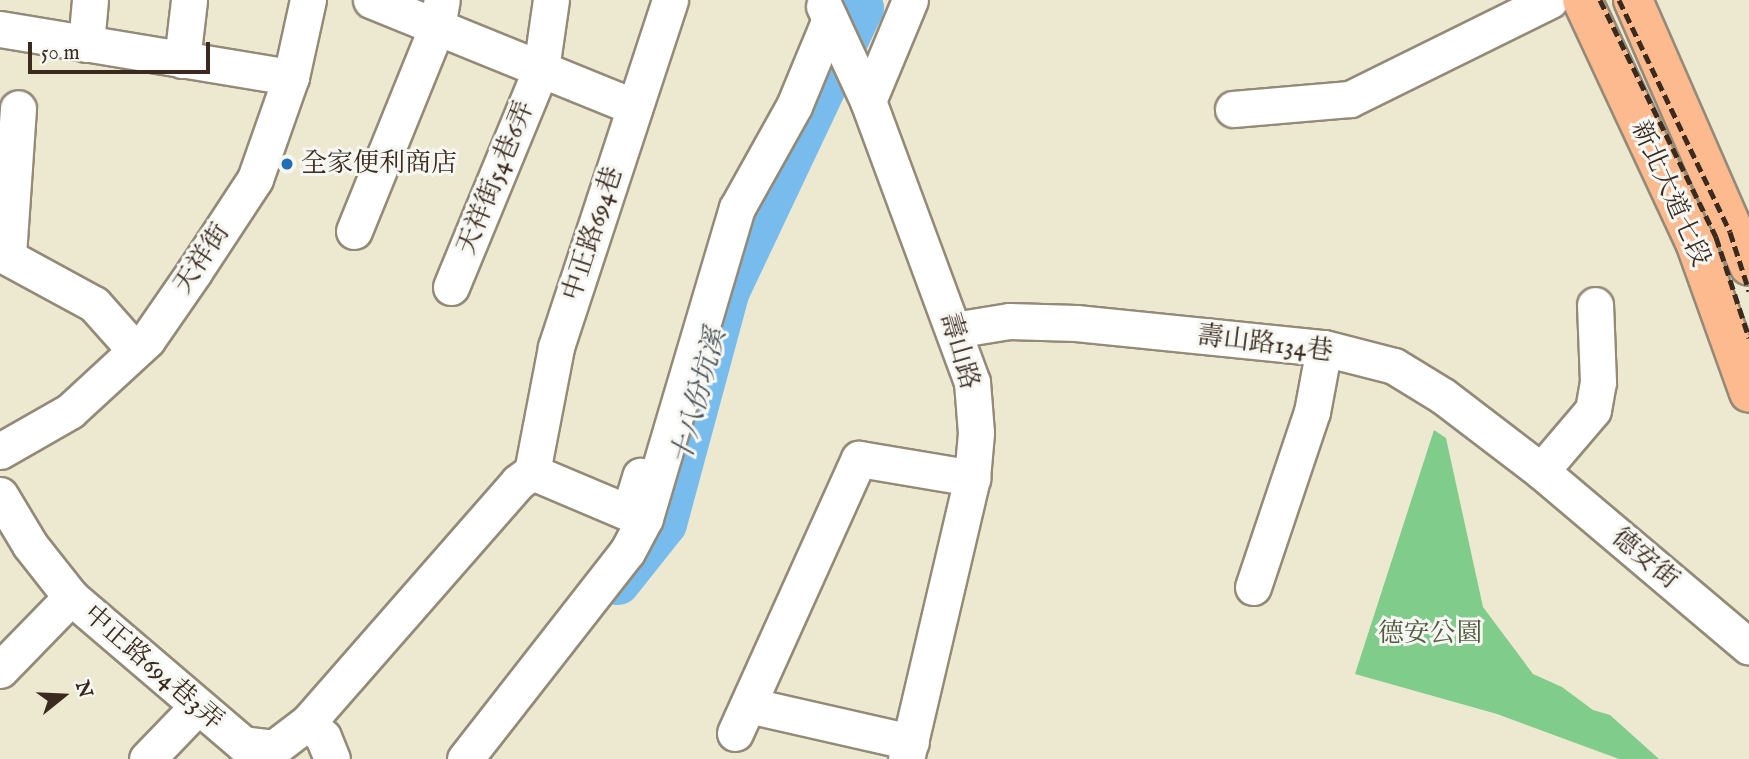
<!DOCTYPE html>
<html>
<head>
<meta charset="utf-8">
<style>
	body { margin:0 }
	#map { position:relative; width:1749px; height:759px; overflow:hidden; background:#ede9d1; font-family:"IM FELL English","Noto Serif TC",serif }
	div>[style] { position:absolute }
	.green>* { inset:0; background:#80cc8a }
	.river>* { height:44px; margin:-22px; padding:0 22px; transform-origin:22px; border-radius:22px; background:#78bcee }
	.roads { filter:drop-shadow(2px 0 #948a78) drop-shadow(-2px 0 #948a78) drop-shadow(0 2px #948a78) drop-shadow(0 -2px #948a78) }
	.minor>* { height:35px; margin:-17.5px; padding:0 17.5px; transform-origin:17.5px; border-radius:17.5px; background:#fff }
	.major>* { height:38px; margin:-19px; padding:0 19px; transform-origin:19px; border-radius:19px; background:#fcba8e }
	.rail>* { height:5px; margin-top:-2.5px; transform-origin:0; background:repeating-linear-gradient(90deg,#3b2a1e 0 10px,transparent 0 15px) }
	.dots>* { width:19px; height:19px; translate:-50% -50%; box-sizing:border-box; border:4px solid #f6f6f2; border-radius:50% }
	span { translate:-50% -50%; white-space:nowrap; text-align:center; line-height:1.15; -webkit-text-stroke:6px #f6f6f2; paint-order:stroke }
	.poi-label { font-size:26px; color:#3b2a1e }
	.left { translate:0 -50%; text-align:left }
	.street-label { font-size:26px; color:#3b2a1e }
	.park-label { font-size:26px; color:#505b3e }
	.water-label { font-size:28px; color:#4d565c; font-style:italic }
	.north { position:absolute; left:28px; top:661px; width:70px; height:70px; -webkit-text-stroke:5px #f6f6f2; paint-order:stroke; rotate:72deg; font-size:19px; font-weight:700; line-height:28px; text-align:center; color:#3b2a1e }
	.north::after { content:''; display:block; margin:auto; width:24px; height:32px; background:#3b2a1e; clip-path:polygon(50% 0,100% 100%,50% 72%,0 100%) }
	.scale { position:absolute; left:28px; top:42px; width:182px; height:32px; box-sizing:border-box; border:4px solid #3b2a1e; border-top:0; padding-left:9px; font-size:21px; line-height:24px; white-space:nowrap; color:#3b2a1e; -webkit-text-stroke:5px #f6f6f2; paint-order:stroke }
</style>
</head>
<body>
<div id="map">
	<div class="green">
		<div style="clip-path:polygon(1434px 430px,1446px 438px,1483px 607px,1533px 674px,1562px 687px,1593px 710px,1610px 715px,1659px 759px,1619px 759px,1497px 714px,1355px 674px)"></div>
	</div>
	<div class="river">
		<div style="left:618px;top:583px;width:75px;rotate:-51.5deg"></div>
		<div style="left:665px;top:524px;width:241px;rotate:-74.9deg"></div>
		<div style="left:728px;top:291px;width:313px;rotate:-64.7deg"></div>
		<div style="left:862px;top:8px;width:9px;rotate:-111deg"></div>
	</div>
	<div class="roads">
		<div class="minor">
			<div style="left:371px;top:0;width:284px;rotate:22.1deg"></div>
			<div style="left:824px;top:6px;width:105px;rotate:65.1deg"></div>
			<div style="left:868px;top:101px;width:300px;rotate:69.7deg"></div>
			<div style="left:972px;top:382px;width:51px;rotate:85.5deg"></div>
			<div style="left:976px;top:433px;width:45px;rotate:95.1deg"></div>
			<div style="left:972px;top:478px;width:289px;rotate:103.2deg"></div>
			<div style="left:0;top:29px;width:295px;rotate:9.4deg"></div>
			<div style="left:86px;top:44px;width:44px;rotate:-84.8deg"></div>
			<div style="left:182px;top:60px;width:60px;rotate:-83.3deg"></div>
			<div style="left:868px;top:101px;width:109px;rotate:-67.4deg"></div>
			<div style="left:1233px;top:109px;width:117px;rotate:-4.9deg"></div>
			<div style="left:1350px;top:99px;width:223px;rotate:-26.3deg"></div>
			<div style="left:354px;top:231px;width:220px;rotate:-67.9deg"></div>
			<div style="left:437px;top:27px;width:27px;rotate:-80deg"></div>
			<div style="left:0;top:253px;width:107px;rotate:28.5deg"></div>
			<div style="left:94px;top:304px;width:62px;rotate:48.3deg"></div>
			<div style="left:8px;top:255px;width:147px;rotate:-86.1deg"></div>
			<div style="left:451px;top:287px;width:236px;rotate:-67.6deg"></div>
			<div style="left:541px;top:69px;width:70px;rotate:-81.8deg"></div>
			<div style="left:954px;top:330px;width:56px;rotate:-9.3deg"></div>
			<div style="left:1009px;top:321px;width:67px;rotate:1.7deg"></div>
			<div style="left:1076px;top:323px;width:249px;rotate:5.8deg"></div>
			<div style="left:1324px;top:348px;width:72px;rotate:14.4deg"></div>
			<div style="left:1394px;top:366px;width:57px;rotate:31.5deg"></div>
			<div style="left:1443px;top:396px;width:123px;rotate:37.4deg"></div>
			<div style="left:1541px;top:471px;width:272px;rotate:40.2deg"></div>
			<div style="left:0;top:451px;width:81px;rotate:-29.7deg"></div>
			<div style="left:70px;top:411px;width:105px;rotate:-42.7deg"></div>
			<div style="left:147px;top:340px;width:83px;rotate:-55.3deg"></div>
			<div style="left:194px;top:272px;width:111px;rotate:-56.7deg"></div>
			<div style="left:255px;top:179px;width:108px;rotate:-70.6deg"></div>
			<div style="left:291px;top:77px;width:79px;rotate:-77.6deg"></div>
			<div style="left:1541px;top:471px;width:80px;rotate:-49.6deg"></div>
			<div style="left:1593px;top:410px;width:28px;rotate:-80deg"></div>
			<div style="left:1598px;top:382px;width:77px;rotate:-92.2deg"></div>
			<div style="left:532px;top:472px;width:105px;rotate:22.9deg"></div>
			<div style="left:629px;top:513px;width:39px;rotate:-73deg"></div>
			<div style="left:0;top:495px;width:58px;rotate:59deg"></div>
			<div style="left:30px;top:545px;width:66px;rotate:51.7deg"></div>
			<div style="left:71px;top:597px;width:226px;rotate:40.5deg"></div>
			<div style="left:243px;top:744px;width:31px;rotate:7deg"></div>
			<div style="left:274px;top:748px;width:43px;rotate:-37.4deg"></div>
			<div style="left:1253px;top:587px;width:185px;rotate:-71.4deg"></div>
			<div style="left:1312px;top:412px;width:65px;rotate:-79.4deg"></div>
			<div style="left:0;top:670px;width:102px;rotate:-45.8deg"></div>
			<div style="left:748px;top:705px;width:167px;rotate:12.8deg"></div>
			<div style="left:735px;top:733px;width:301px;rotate:-65.7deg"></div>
			<div style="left:859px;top:459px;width:115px;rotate:9.5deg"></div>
			<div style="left:147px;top:759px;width:72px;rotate:-46.1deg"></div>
			<div style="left:332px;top:759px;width:24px;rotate:-112deg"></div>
			<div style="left:323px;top:737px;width:21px;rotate:-135deg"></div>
			<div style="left:308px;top:722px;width:319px;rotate:-48.8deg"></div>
			<div style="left:518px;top:482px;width:17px;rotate:-36deg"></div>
			<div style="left:532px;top:472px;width:127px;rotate:-79.1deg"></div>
			<div style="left:556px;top:347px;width:365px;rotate:-71.8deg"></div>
			<div style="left:465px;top:759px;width:263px;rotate:-52deg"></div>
			<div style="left:627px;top:552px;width:38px;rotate:-62deg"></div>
			<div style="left:645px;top:518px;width:323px;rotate:-73.5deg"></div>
			<div style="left:737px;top:208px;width:117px;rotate:-60.8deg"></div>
			<div style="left:794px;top:106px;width:94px;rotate:-67.5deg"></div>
		</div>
		<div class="major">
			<div style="left:1582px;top:0;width:267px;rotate:65deg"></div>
			<div style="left:1695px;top:242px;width:160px;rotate:70.3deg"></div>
			<div style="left:1633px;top:0;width:290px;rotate:66.4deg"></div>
		</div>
	</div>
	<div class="rail">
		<div style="left:1600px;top:0;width:264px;rotate:63.9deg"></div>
		<div style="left:1716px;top:237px;width:106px;rotate:71.9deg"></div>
		<div style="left:1619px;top:0;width:257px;rotate:64.4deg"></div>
		<div style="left:1730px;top:232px;width:62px;rotate:72.1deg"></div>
	</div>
	<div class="dots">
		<div style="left:287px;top:164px;background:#1f6fb2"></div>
	</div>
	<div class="poi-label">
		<span class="left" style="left:301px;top:164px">全家便利商店</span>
	</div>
	<div class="street-label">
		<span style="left:496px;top:178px;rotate:-68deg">天祥街54巷6弄</span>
		<span style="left:1670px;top:194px;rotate:66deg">新北大道七段</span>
		<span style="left:593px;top:234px;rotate:-72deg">中正路694巷</span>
		<span style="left:202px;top:259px;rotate:-56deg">天祥街</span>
		<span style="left:1265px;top:344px;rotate:7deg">壽山路134巷</span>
		<span style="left:959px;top:351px;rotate:74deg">壽山路</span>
		<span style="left:1645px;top:559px;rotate:40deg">德安街</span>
		<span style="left:153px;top:668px;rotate:41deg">中正路694巷3弄</span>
	</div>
	<div class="park-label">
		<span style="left:1430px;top:634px">德安公園</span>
	</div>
	<div class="water-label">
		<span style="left:700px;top:397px;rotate:-75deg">十八份坑溪</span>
	</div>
	<div class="north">N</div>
	<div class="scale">50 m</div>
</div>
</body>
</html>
